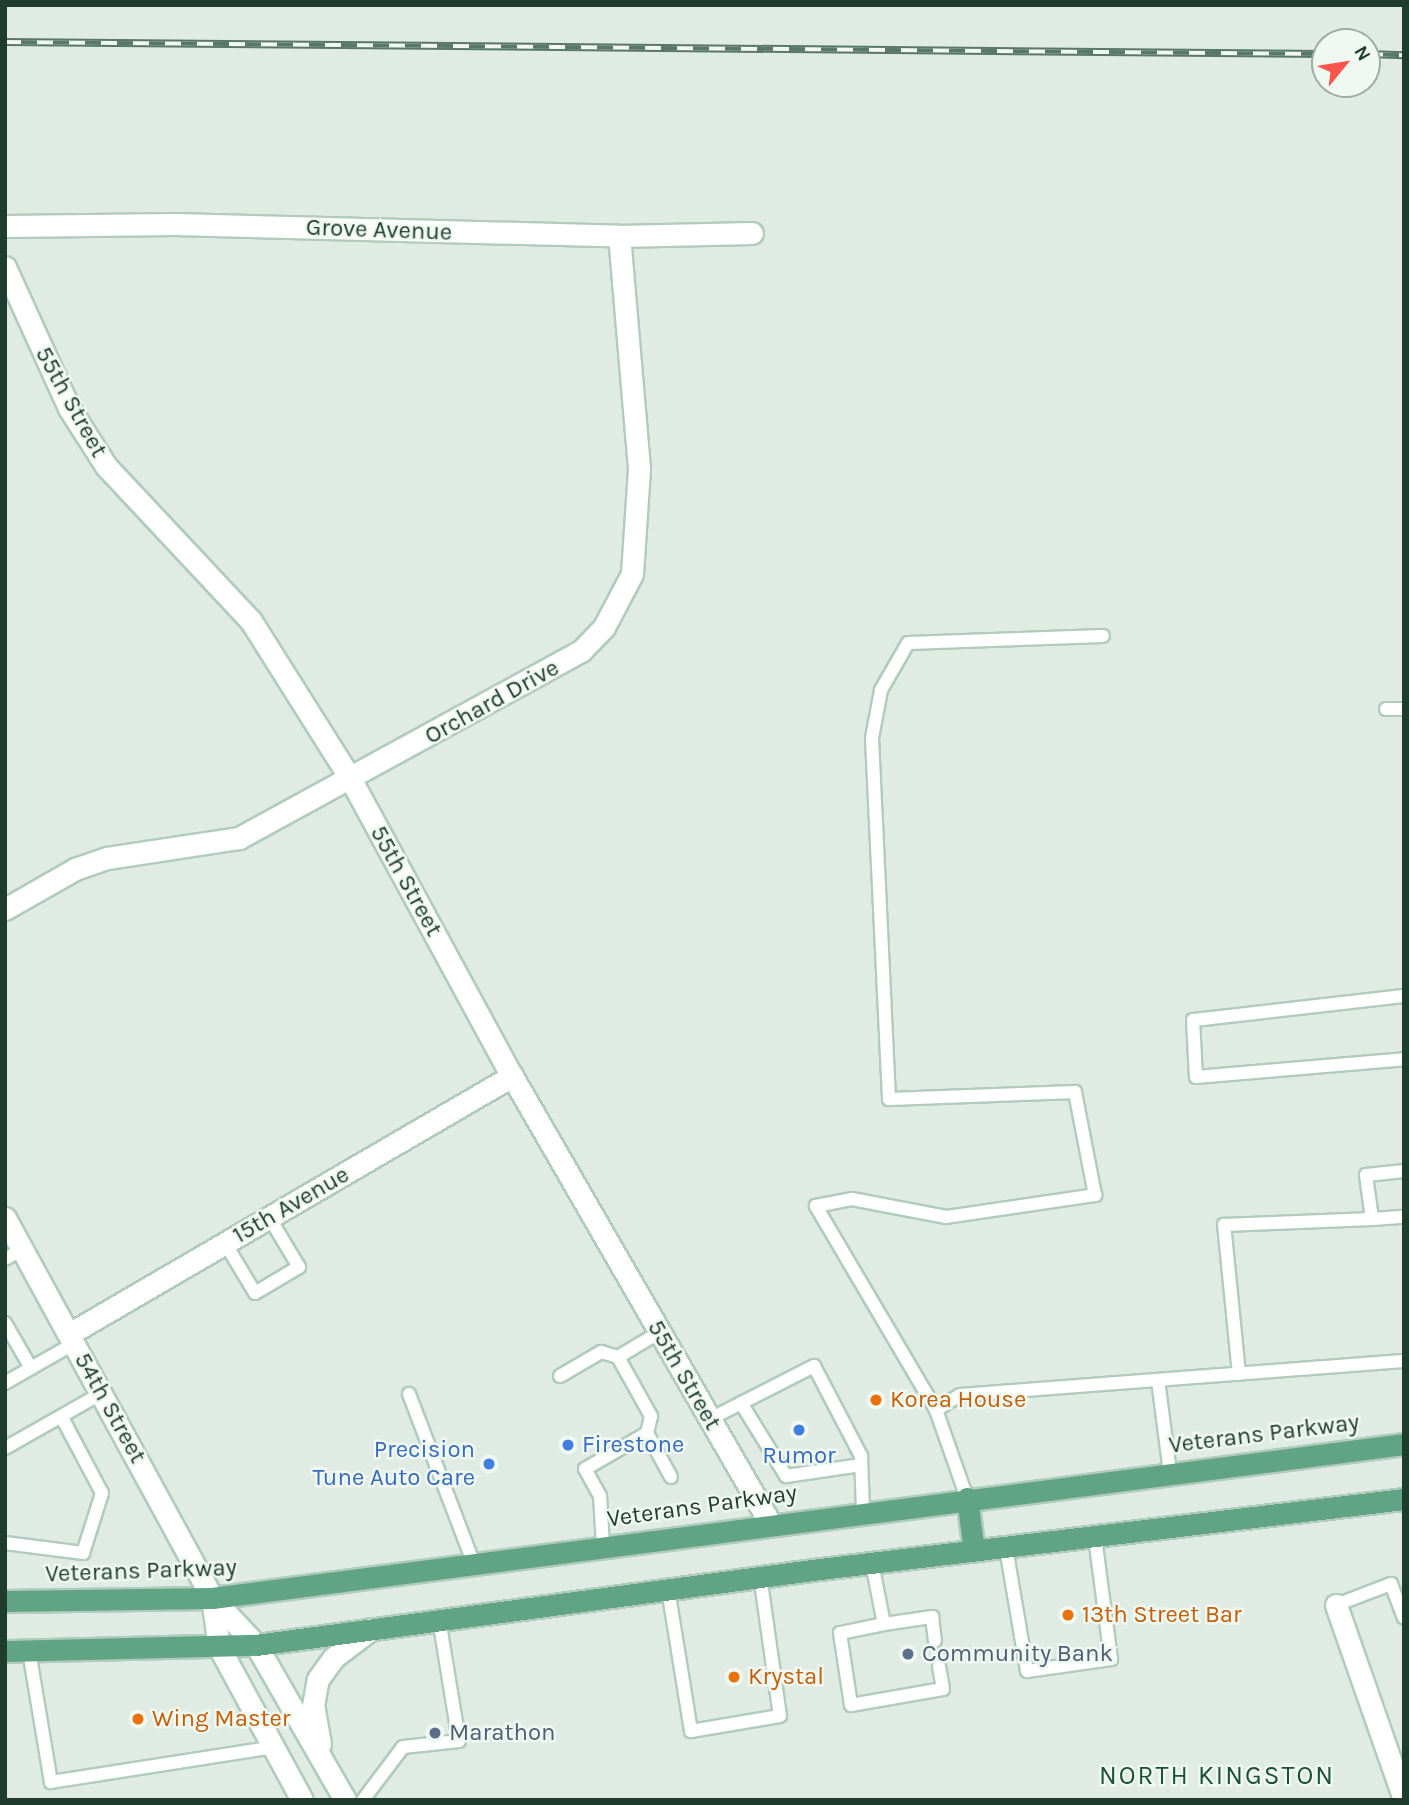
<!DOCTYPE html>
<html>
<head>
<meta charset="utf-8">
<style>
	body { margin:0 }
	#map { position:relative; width:1409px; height:1805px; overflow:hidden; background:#dfebe3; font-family:Karla,sans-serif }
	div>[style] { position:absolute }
	.roads { filter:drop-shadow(2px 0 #b1ccbd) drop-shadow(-2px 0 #b1ccbd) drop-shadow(0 2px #b1ccbd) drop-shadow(0 -2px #b1ccbd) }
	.lane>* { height:12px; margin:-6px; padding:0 6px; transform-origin:6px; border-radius:6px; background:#fff }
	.street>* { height:21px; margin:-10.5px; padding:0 10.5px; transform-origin:10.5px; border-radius:10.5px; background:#fff }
	.secondary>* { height:21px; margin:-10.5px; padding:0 10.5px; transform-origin:10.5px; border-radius:10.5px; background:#fff }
	.primary>* { height:21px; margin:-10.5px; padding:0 10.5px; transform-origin:10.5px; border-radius:10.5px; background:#60a485 }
	.rail>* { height:8px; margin-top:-4px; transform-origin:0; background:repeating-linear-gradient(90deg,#f0f8f2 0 16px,#59786a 0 32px); box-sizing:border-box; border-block:2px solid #59786a }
	.dots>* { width:19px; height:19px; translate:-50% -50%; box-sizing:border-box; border:4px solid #f0f8f2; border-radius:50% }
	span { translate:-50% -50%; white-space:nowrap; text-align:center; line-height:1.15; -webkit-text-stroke:5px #f0f8f2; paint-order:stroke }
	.street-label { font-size:24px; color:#1f3d2f }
	.food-label { font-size:24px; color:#c56008 }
	.left { translate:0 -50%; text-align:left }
	.shop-label { font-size:24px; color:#366cbe }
	.right { translate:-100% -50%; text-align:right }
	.service-label { font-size:24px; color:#4e5e75 }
	.neighbourhood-label { font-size:26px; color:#1a5038; letter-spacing:2px }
	.frame { position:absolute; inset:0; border:7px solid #1f3d2f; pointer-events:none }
	.north { position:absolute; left:1311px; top:28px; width:70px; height:70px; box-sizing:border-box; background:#f0f8f2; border:2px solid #9cada4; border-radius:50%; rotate:60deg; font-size:19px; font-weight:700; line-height:28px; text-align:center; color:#1f3d2f }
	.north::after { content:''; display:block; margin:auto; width:24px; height:32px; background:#fb554d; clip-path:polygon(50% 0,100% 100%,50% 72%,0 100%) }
</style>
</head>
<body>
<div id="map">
	<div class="roads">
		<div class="lane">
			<div style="left:1386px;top:709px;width:18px"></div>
			<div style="left:1404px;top:996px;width:212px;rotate:173.5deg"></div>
			<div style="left:1193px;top:1020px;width:57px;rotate:87deg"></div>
			<div style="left:1196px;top:1077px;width:209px;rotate:-4.9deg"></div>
			<div style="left:1404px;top:1171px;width:38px;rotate:174deg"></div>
			<div style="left:1366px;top:1175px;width:44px;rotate:82.2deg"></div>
			<div style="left:1372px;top:1219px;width:32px;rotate:-4deg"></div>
			<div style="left:225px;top:1243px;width:58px;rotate:59deg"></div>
			<div style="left:255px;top:1293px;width:51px;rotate:-30.6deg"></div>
			<div style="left:299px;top:1267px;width:58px;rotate:-121deg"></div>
			<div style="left:5px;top:1259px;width:21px;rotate:-29deg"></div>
			<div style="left:5px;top:1323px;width:52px;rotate:60deg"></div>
			<div style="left:31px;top:1368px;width:51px;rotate:-29.6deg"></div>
			<div style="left:618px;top:1357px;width:49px;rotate:-30.8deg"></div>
			<div style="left:1239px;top:1374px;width:150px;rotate:-95.7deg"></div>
			<div style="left:1224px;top:1225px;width:148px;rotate:-2.3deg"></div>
			<div style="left:560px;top:1376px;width:48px;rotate:-30.3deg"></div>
			<div style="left:601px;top:1352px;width:18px;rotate:16deg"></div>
			<div style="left:618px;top:1357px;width:68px;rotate:60.8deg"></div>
			<div style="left:651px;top:1416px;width:17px;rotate:103deg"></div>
			<div style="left:647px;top:1433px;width:50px;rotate:61.4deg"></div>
			<div style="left:1158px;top:1380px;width:93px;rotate:82.6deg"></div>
			<div style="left:5px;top:1383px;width:30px;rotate:-30deg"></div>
			<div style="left:409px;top:1394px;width:182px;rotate:69.1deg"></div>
			<div style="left:741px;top:1403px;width:86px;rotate:58.3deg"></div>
			<div style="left:786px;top:1476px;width:76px;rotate:-8.3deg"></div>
			<div style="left:936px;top:1410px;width:28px;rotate:-32deg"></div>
			<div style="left:960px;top:1395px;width:445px;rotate:-4.4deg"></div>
			<div style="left:710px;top:1419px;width:117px;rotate:-27deg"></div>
			<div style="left:814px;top:1366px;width:102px;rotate:62.4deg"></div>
			<div style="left:861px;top:1456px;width:55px;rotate:87.9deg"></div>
			<div style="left:5px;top:1448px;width:112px;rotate:-29.6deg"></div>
			<div style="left:967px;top:1498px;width:93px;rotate:-109.4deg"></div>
			<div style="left:936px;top:1410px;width:237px;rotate:-120.5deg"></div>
			<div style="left:816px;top:1206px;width:37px;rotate:-11deg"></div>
			<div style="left:852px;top:1199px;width:96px;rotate:10.8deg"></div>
			<div style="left:946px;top:1217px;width:151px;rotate:-8.4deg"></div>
			<div style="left:1095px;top:1195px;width:105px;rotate:-101deg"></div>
			<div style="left:1075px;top:1092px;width:186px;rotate:177.8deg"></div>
			<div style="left:889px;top:1099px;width:361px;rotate:-92.7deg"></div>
			<div style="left:872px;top:738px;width:49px;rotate:-79.4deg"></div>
			<div style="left:881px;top:690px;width:54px;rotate:-60.1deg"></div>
			<div style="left:908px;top:643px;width:195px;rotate:-2.1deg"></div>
			<div style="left:5px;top:1543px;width:79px;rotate:7.3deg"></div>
			<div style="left:83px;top:1553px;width:63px;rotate:-72.4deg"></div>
			<div style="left:102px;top:1493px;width:87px;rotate:-118deg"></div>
			<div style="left:603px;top:1546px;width:50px;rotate:-93.4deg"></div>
			<div style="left:600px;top:1496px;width:31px;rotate:-119deg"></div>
			<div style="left:585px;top:1469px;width:72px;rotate:-30.1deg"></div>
			<div style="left:1006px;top:1548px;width:125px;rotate:80.3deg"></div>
			<div style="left:1027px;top:1671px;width:85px;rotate:-8.1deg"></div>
			<div style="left:1111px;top:1659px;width:122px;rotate:-97.5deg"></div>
			<div style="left:872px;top:1563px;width:62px;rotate:78.9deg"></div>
			<div style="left:884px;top:1624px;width:49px;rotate:-8.3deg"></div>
			<div style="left:932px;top:1617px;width:24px;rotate:83deg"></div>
			<div style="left:668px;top:1589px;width:144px;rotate:80.8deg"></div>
			<div style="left:691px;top:1731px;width:90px;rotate:-9.6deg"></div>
			<div style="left:780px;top:1716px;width:141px;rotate:-98.1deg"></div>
			<div style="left:1336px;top:1605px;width:59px;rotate:-20.9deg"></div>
			<div style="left:1391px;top:1584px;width:36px;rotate:69deg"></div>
			<div style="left:884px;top:1624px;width:45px;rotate:168.4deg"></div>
			<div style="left:840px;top:1633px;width:73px;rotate:81.3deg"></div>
			<div style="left:851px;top:1705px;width:93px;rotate:-9.9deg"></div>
			<div style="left:943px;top:1689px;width:23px;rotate:-100deg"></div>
			<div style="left:29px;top:1651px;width:133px;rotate:80.5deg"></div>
			<div style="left:51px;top:1782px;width:226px;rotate:-8.9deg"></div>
			<div style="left:363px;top:1800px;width:66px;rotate:-53deg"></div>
			<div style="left:403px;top:1747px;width:56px;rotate:-6.1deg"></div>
			<div style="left:459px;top:1741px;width:124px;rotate:-99.3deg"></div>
		</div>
		<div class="street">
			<div style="left:5px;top:226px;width:170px;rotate:-0.7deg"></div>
			<div style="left:175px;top:224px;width:444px;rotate:1.5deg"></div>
			<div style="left:619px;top:236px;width:133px;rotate:-1.3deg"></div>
			<div style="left:5px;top:267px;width:155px;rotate:65.6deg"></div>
			<div style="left:69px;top:408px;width:69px;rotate:57.5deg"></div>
			<div style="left:106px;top:466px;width:212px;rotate:46.9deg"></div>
			<div style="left:251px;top:621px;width:188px;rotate:57.8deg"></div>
			<div style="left:351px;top:780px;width:337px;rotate:61.5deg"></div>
			<div style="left:512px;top:1076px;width:516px;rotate:60.01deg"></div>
			<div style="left:5px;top:909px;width:81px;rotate:-29.7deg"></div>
			<div style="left:75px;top:869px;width:34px;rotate:-19deg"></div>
			<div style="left:107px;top:858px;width:134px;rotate:-8.6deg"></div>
			<div style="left:239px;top:838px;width:390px;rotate:-28.7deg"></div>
			<div style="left:581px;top:651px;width:33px;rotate:-46deg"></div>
			<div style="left:604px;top:627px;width:60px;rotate:-62.2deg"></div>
			<div style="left:632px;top:574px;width:106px;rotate:-86.2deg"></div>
			<div style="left:639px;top:468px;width:233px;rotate:-94.9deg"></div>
			<div style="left:69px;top:1334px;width:513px;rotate:-30.22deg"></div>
			<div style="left:1336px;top:1605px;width:206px;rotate:70.7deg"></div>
		</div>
		<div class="secondary">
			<div style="left:5px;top:1218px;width:433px;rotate:61.4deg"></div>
			<div style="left:212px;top:1598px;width:64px;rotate:46.9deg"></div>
			<div style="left:256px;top:1645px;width:179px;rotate:60.1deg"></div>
			<div style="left:212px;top:1598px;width:49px;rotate:81.9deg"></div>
			<div style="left:219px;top:1647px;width:174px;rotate:61.5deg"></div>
			<div style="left:320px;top:1744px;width:39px;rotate:-100deg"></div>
			<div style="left:313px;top:1706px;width:27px;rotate:-80deg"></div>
			<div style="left:318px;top:1679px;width:26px;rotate:-54deg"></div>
			<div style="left:333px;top:1658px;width:48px;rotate:-37.3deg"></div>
		</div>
		<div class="primary">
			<div style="left:967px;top:1498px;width:53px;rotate:82.5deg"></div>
			<div style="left:5px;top:1601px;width:207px;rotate:-0.8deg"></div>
			<div style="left:212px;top:1598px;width:1202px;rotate:-7.36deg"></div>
			<div style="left:5px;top:1651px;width:251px;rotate:-1.4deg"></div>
			<div style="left:256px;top:1645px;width:561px;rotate:-7.68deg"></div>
			<div style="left:812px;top:1570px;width:596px;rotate:-6.84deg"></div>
		</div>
	</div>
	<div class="rail">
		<div style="left:5px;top:42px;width:1320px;rotate:0.52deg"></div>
		<div style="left:1367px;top:54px;width:37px;rotate:2deg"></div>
	</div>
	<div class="dots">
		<div style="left:876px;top:1400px;background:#e8710a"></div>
		<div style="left:799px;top:1430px;background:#3f7fe0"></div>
		<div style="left:568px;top:1445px;background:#3f7fe0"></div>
		<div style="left:489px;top:1464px;background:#3f7fe0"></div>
		<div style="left:1068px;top:1615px;background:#e8710a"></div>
		<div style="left:908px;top:1654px;background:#5c6f8a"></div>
		<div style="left:734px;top:1677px;background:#e8710a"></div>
		<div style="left:138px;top:1719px;background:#e8710a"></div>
		<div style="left:435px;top:1733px;background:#5c6f8a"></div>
	</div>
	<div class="street-label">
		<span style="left:379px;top:230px;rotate:2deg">Grove Avenue</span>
		<span style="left:71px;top:402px;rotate:61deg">55th Street</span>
		<span style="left:492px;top:702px;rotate:-29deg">Orchard Drive</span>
		<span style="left:406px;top:881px;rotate:61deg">55th Street</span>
		<span style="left:291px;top:1205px;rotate:-30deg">15th Avenue</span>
		<span style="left:684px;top:1375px;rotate:60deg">55th Street</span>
		<span style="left:110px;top:1408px;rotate:61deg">54th Street</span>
		<span style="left:1264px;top:1434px;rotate:-7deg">Veterans Parkway</span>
		<span style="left:702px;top:1506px;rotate:-8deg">Veterans Parkway</span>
		<span style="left:141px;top:1571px;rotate:-2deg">Veterans Parkway</span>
	</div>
	<div class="food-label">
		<span class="left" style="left:890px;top:1400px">Korea House</span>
		<span class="left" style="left:1082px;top:1615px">13th Street Bar</span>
		<span class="left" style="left:748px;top:1677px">Krystal</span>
		<span class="left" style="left:152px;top:1719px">Wing Master</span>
	</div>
	<div class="shop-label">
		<span class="left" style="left:582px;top:1445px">Firestone</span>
		<span class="right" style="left:475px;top:1464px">Precision<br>Tune Auto Care</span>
		<span style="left:799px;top:1456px">Rumor</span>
	</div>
	<div class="service-label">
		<span class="left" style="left:922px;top:1654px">Community Bank</span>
		<span class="left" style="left:449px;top:1733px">Marathon</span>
	</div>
	<div class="neighbourhood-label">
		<span style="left:1217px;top:1776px">NORTH KINGSTON</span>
	</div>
	<div class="frame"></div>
	<div class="north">N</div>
</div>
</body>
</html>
